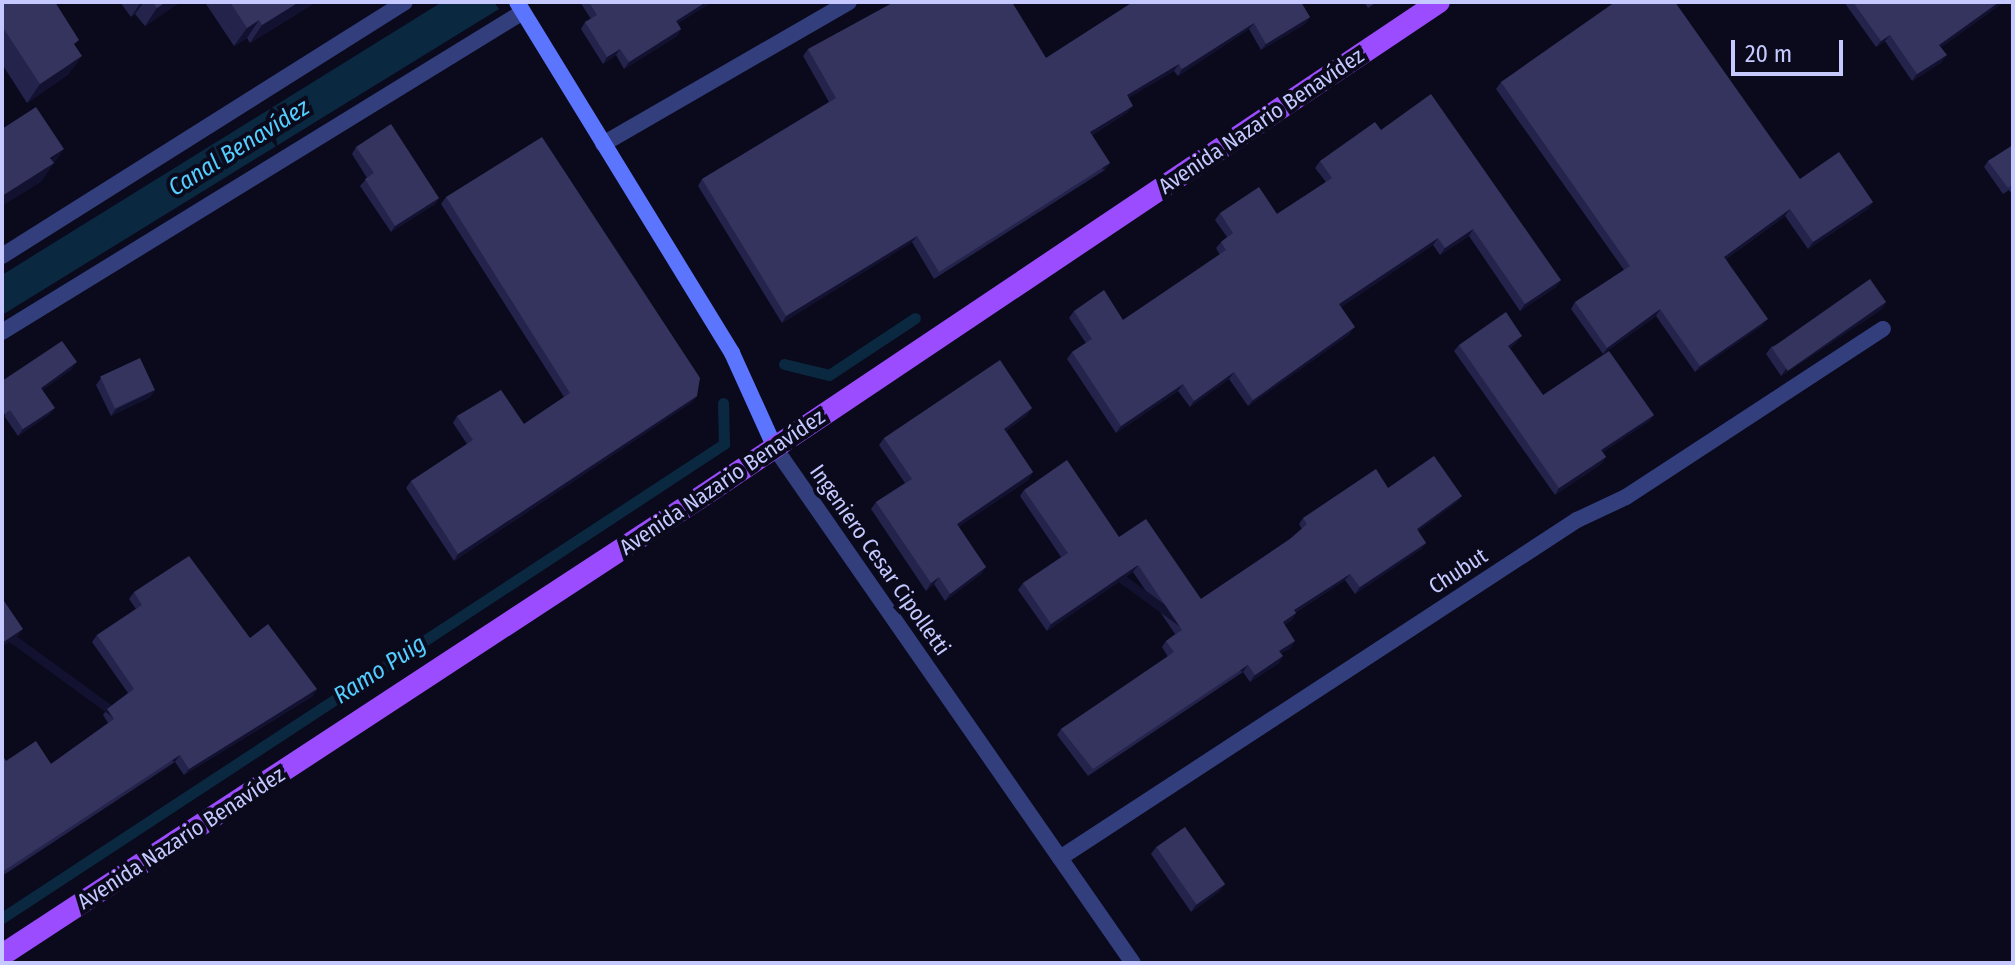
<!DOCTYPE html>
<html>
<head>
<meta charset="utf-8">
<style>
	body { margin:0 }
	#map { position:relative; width:2015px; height:965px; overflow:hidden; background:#0a0a1c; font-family:"Fira Sans Condensed",sans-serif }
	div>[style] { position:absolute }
	.water>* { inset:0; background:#0a2941 }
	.stream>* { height:11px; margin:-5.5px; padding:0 5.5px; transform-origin:5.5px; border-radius:5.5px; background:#0a2941 }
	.service>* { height:16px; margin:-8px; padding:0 8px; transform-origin:8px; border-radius:8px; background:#333e7d }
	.minor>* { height:16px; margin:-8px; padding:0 8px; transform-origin:8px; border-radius:8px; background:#333e7d }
	.tertiary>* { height:16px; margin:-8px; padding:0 8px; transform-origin:8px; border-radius:8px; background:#333e7d }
	.secondary>* { height:16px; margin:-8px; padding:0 8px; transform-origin:8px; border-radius:8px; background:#5c75ff }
	.primary>* { height:22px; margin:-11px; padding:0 11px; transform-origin:11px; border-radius:11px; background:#9c4cff }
	.wall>* { inset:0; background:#23234c }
	.shaded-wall>* { inset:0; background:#121130; transform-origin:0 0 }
	.building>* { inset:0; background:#35345f; transform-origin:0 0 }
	span { translate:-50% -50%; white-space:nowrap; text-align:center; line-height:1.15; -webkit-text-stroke:8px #0a0a1c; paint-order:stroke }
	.street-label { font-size:22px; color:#c5c9ff }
	.water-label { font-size:24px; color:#53ceff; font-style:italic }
	.frame { position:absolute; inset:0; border:4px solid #c5c9ff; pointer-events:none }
	.scale { position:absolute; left:1731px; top:40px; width:112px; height:36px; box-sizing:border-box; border:4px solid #c5c9ff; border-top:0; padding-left:10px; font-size:24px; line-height:28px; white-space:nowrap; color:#c5c9ff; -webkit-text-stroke:6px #0a0a1c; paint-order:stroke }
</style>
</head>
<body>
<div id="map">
	<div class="water">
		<div style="clip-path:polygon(442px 2px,494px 2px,499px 9px,2px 315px,2px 275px)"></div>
	</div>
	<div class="stream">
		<div style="left:784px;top:364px;width:46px;rotate:13.7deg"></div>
		<div style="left:829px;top:375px;width:103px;rotate:-33.5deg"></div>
		<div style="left:2px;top:918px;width:864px;rotate:-33.29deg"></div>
		<div style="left:724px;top:444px;width:41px;rotate:-91.4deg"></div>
	</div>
	<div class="service">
		<div style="left:2px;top:256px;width:476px;rotate:-32.2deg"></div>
		<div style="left:2px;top:332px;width:611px;rotate:-31.56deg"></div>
	</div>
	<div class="minor">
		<div style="left:603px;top:144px;width:284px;rotate:-30deg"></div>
		<div style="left:1060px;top:858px;width:618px;rotate:-33.18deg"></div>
		<div style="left:1577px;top:520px;width:54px;rotate:-25.1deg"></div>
		<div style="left:1626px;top:497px;width:307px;rotate:-33.2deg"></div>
	</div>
	<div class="tertiary">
		<div style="left:775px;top:448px;width:627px;rotate:55.2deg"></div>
	</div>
	<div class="secondary">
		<div style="left:517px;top:2px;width:412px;rotate:58.5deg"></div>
		<div style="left:732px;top:353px;width:104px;rotate:65.6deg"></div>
	</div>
	<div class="primary">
		<div style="left:2px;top:955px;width:832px;rotate:-33.23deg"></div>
		<div style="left:698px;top:499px;width:892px;rotate:-33.85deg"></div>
	</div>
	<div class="wall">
		<div style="clip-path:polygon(2px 2px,75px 46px,69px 74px,27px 103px,2px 64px)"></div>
		<div style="clip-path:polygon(120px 2px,180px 2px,145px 26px,135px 14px,131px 17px)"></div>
		<div style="clip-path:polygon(208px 2px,316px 2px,250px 43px,247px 38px,234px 46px,206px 4px)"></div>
		<div style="clip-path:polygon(580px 2px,712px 2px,678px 23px,681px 29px,677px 36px,624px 69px,616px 55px,603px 64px,581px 29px,585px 22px,591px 19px)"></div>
		<div style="clip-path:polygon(1133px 2px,1310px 17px,1305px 24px,1261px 50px,1249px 29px,1178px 76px,1174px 71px,1128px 98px,1128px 112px,1092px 135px,1110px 163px,1105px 170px,934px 279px,912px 242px,782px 323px,698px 186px,702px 179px,829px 102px,803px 56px,808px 49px,1046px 58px)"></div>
		<div style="clip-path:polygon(1364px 2px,1377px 2px,1368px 8px)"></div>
		<div style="clip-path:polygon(1844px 2px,2004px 2px,1941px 47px,1942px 62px,1912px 81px,1885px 41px,1876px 47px)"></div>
		<div style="clip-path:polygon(1501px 82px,1800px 179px,1873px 202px,1868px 209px,1808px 249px,1785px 216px,1726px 259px,1763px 325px,1695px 372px,1656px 316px,1603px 354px,1571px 309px,1575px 302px,1624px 270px,1496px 89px)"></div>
		<div style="clip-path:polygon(1381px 130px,1561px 280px,1556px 287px,1520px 311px,1469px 236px,1440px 255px,1433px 245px,1341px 307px,1350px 334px,1248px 406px,1229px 379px,1190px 407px,1178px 391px,1116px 433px,1067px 359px,1072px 352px,1086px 343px,1069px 318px,1074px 311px,1123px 320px,1220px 255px,1216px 248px,1221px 242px,1227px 237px,1215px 220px,1220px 213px,1277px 214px,1326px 182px,1315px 168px,1320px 161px)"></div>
		<div style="clip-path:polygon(2013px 145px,2013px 196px,2009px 190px,2003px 194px,1984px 167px,1988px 161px)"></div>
		<div style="clip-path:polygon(356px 147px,439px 198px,435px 204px,391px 232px,360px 186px,367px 178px,352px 154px)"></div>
		<div style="clip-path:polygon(446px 197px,697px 396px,692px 402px,454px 561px,406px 488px,411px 481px,467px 444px,453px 423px,457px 416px,524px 424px,564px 397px,441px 204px)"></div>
		<div style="clip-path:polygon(1886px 302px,1882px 309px,1781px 376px,1766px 354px,1771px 347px)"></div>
		<div style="clip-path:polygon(1517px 342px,1510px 348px,1543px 395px,1654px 415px,1649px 421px,1603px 452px,1606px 457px,1601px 464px,1555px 495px,1454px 351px,1459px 345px)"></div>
		<div style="clip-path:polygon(72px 369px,42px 390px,50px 414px,18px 436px,5px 417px,2px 381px)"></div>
		<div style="clip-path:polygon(101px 378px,155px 390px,150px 397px,111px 416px,96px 385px)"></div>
		<div style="clip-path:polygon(1032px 408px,1027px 415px,1006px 431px,1033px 472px,1028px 480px,958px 527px,986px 567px,981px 574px,945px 601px,934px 584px,926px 591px,871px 509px,876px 502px,905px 483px,879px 445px,884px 438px)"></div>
		<div style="clip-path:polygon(1388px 488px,1462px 496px,1457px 502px,1418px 531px,1426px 543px,1421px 549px,1355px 594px,1345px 580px,1296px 612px,1292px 620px,1284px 625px,1291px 648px,1281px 653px,1279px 663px,1250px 682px,1243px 672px,1088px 776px,1057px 735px,1061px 729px,1168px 657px,1162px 647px,1166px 641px,1175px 634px,1133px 572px,1047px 631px,1018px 590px,1023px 583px,1061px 557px,1020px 496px,1024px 490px,1119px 537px,1201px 599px,1290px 539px,1302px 529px,1299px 524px,1303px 518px)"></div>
		<div style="clip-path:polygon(134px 592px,250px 638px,313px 696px,184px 775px,175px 762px,2px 876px,2px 755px,6px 761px,51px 764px,108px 723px,103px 715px,107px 709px,128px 693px,92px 642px,97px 635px,136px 609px,129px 599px)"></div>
		<div style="clip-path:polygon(1156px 847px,1220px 891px,1191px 912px,1151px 854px)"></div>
	</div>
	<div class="shaded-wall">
		<div style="clip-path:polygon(141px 2px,144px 2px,135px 14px,131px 17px)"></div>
		<div style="clip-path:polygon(166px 2px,180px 2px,145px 26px,157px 8px)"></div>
		<div style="clip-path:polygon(299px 2px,316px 2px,250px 43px,262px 25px)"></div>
		<div style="clip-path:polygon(706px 2px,712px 2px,671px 27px,676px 21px)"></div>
		<div style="clip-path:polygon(1999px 2px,2004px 2px,1935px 52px,1939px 45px)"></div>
		<div style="clip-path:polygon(1310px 17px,1305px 24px,1261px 50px,1266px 44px)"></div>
		<div style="clip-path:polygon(259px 20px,247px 38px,234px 46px,247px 28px)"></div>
		<div style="clip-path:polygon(1254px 23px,1249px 29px,1178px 76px,1182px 69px)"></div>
		<div style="clip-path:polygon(681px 29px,677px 36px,624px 69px,629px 62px)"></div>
		<div style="clip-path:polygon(1890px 35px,1885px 41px,1876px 47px,1881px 41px)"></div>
		<div style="clip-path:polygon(620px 49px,616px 55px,603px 64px,607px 57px)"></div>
		<div style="clip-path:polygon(1947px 55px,1942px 62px,1912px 81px,1917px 74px)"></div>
		<div style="clip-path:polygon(82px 56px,69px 74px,27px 103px,40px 84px)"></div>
		<div style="clip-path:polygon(1179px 64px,1174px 71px,1122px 102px,1127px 95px)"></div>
		<div style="clip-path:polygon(1133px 106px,1128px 112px,1085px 139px,1090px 132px)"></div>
		<div style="clip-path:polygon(64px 149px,41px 182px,2px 206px,2px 196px)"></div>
		<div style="left:1110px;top:163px;width:9px;height:203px;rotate:126deg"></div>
		<div style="clip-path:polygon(439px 198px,435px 204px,391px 232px,395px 226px)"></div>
		<div style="clip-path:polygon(1873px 202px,1868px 209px,1808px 249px,1813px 242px)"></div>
		<div style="clip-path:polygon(1790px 209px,1785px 216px,1720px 263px,1724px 257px)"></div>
		<div style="clip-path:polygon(1473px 229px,1469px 236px,1440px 255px,1445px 248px)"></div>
		<div style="clip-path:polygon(917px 236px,912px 242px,782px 323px,786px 316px)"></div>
		<div style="clip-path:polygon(1438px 238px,1433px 245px,1335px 311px,1339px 304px)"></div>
		<div style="clip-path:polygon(1561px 280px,1556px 287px,1520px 311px,1525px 304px)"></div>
		<div style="clip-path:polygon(1886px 302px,1882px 309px,1781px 376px,1786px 369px)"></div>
		<div style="clip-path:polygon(1660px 309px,1656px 316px,1603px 354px,1607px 348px)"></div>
		<div style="clip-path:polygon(1768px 319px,1763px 325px,1695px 372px,1700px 366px)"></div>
		<div style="clip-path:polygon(1355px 327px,1350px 334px,1248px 406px,1253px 400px)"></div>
		<div style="clip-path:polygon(1522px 336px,1517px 342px,1503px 353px,1508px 346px)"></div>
		<div style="clip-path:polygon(77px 362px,72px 369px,36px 395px,41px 388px)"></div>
		<div style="clip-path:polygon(1234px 372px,1229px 379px,1190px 407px,1194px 401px)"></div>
		<div style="clip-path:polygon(1183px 384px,1178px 391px,1116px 433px,1121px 426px)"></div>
		<div style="clip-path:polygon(155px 390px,150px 397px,111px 416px,116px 409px)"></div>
		<div style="clip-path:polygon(697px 396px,692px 402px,454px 561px,458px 554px)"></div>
		<div style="clip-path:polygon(55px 408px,50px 414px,18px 436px,23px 429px)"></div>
		<div style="clip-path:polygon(1032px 408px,1027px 415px,999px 436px,1004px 429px)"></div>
		<div style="clip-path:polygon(1654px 415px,1649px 421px,1596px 457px,1601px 450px)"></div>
		<div style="clip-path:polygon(1606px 457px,1601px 464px,1555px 495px,1559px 488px)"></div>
		<div style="clip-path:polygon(1033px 472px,1028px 480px,951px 532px,957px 524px)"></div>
		<div style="clip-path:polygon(1462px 496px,1457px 502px,1412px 536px,1417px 529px)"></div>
		<div style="clip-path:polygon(1426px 543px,1421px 549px,1355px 594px,1360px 587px)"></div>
		<div style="clip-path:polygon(1138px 565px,1133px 572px,1047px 631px,1051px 624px)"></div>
		<div style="clip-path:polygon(986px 567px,981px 574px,945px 601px,950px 594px)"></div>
		<div style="clip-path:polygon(1350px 574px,1345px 580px,1289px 616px,1294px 610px)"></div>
		<div style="clip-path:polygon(939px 577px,934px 584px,926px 591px,931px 583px)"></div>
		<div style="clip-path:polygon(1296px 613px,1292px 620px,1278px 629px,1283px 622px)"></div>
		<div style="clip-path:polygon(23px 629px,18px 636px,2px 647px,2px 643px)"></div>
		<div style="clip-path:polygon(1295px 641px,1291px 648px,1275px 657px,1279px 651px)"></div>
		<div style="clip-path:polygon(1283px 656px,1279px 663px,1250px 682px,1255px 675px)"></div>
		<div style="left:1248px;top:665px;width:9px;height:187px;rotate:126deg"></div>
		<div style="clip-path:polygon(317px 689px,313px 696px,184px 775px,189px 769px)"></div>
		<div style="left:180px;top:755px;width:9px;height:213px;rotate:126deg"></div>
		<div style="clip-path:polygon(1225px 884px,1220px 891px,1191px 912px,1196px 905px)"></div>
	</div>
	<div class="building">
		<div style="clip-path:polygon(2px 2px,55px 2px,79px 40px,74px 44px,82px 56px,40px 84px,2px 26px)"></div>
		<div style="clip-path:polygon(153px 2px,166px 2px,157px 8px)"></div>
		<div style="clip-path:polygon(230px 2px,299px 2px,262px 25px,259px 20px,247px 28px)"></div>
		<div style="clip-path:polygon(589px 2px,706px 2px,676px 21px,681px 29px,629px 62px,620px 49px,607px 57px,585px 22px,597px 15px)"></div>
		<div style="clip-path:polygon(894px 2px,1012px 2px,1046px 58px,1133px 2px,1301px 2px,1310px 17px,1266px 44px,1254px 23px,1182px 69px,1179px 64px,1127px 95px,1133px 106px,1090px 132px,1110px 163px,939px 272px,917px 236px,786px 316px,702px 179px,836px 98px,808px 49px)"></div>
		<div style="clip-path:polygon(1615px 2px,1675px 2px,1800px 179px,1839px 152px,1873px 202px,1813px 242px,1790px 209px,1724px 257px,1768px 319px,1700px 366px,1660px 309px,1607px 348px,1575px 302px,1630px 266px,1501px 82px)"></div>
		<div style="clip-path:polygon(1853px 2px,1999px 2px,1939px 45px,1947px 55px,1917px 74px,1890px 35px,1881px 41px)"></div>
		<div style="clip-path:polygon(1431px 94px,1561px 280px,1525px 304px,1473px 229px,1445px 248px,1438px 238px,1339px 304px,1355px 327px,1253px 400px,1234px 372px,1194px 401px,1183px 384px,1121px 426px,1072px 352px,1092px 339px,1074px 311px,1104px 290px,1123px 320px,1226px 250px,1221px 242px,1233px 233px,1220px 213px,1259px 187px,1277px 214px,1332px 178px,1320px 161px,1375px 122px,1381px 130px)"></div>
		<div style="clip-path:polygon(36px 107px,64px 149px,50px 158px,54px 163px,2px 196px,2px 129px)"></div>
		<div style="clip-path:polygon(391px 124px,439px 198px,395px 226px,365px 179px,374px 173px,356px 147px)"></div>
		<div style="clip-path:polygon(542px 137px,700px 378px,697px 396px,458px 554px,411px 481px,473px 440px,457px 416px,501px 390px,524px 424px,570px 393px,446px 197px)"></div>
		<div style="clip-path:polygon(2013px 145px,2013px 184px,2008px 188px,1988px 161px)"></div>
		<div style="left:1870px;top:279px;width:28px;height:120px;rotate:55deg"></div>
		<div style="clip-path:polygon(1506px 312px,1522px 336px,1508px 346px,1543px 395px,1609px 351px,1654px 415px,1601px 450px,1606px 457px,1559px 488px,1459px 345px)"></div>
		<div style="clip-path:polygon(62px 341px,77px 362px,41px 388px,55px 408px,23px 429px,10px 410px,2px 416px,2px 381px)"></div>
		<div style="left:140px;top:358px;width:35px;height:44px;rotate:65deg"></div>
		<div style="clip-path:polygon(1000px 360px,1032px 408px,1004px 429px,1033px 472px,957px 524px,986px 567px,950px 594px,939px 577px,931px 583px,876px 502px,912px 479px,884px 438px)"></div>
		<div style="clip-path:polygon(1434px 456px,1462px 496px,1417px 529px,1426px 543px,1360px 587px,1350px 574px,1294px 610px,1296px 613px,1283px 622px,1295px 641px,1279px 651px,1283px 656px,1255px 675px,1248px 665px,1093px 769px,1061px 729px,1174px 652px,1166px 641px,1182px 630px,1138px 565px,1051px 624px,1023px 583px,1068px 553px,1024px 490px,1067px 460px,1119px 537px,1146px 519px,1201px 599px,1290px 539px,1307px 524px,1303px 518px,1376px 469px,1388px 488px)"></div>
		<div style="clip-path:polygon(189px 556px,250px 638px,268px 624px,317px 689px,189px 769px,180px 755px,2px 872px,2px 755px,6px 761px,36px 741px,51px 764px,114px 719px,107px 709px,134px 689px,97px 635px,142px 605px,134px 592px)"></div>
		<div style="clip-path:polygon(2px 598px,23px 629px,2px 643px)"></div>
		<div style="left:1185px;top:827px;width:70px;height:35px;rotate:55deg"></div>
	</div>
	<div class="street-label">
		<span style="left:1261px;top:121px;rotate:-34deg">Avenida Nazario Benavídez</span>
		<span style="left:722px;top:482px;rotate:-34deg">Avenida Nazario Benavídez</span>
		<span style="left:880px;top:560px;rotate:55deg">Ingeniero Cesar Cipolletti</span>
		<span style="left:1458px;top:571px;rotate:-33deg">Chubut</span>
		<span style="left:181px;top:838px;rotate:-33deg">Avenida Nazario Benavídez</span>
	</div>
	<div class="water-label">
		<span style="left:239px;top:148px;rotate:-32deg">Canal Benavídez</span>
		<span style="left:380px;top:670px;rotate:-33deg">Ramo Puig</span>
	</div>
	<div class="frame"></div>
	<div class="scale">20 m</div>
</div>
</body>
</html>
